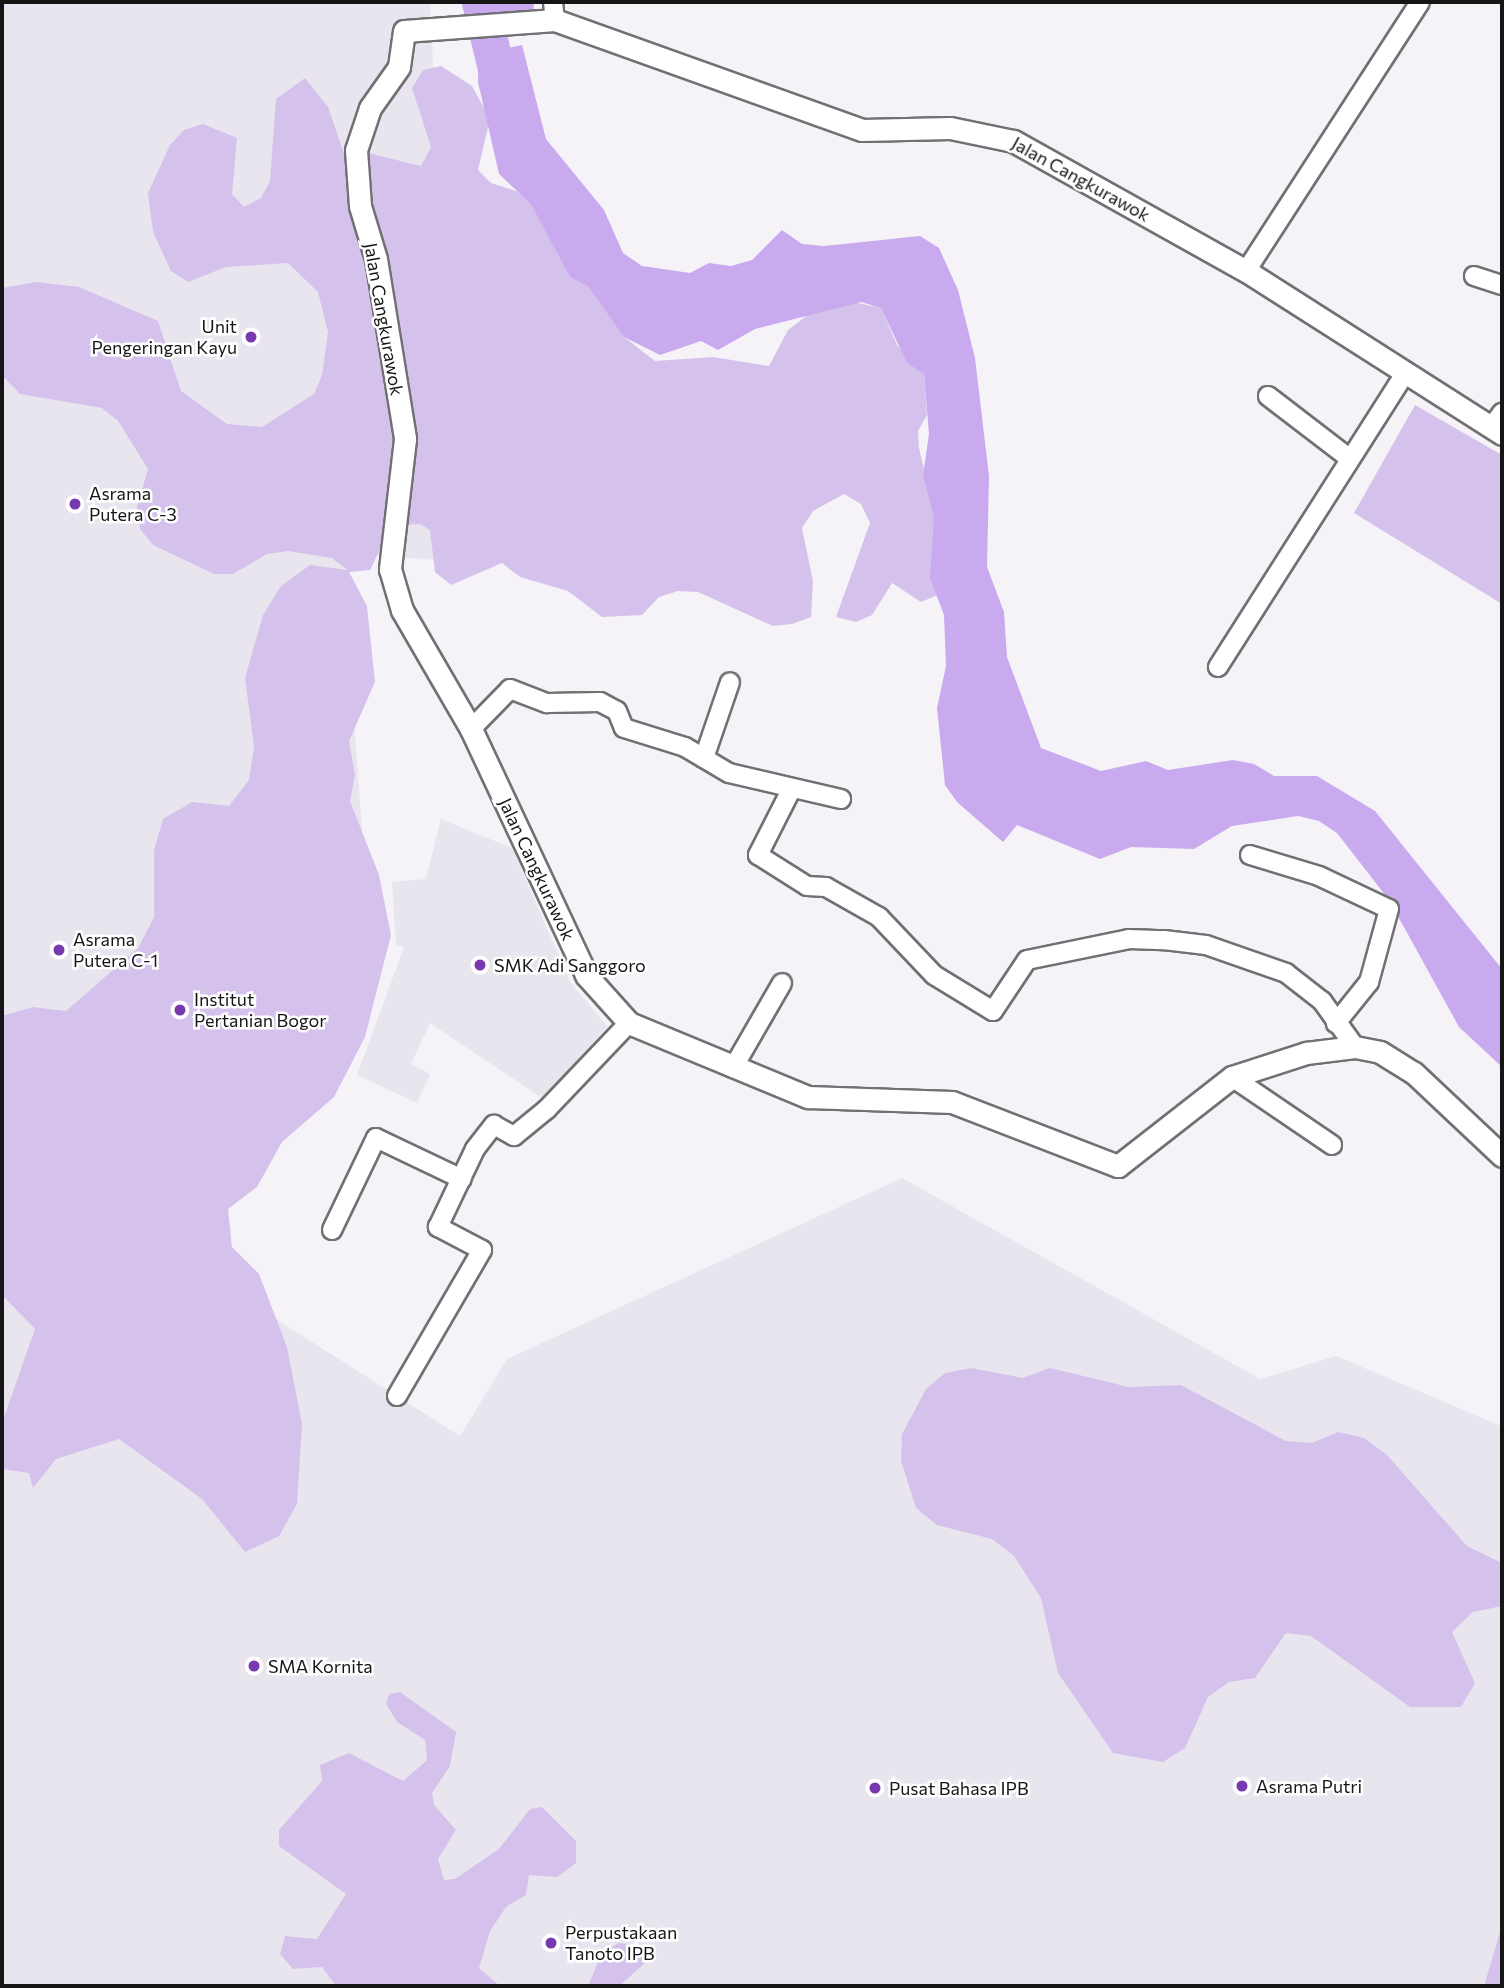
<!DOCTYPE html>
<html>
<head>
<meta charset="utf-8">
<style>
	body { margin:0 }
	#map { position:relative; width:1504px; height:1988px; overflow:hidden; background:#f5f3f7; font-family:Commissioner,sans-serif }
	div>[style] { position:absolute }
	.built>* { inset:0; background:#e9e5ef }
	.green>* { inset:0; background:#d5c2ec }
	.water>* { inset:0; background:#caaaee }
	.river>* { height:37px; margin:-18.5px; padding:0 18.5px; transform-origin:18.5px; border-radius:18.5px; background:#caaaee }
	.roads { filter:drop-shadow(2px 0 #727073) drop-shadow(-2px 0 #727073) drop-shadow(0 2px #727073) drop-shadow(0 -2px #727073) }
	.minor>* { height:18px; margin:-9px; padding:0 9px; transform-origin:9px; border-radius:9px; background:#fff }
	.tertiary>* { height:21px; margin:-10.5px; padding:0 10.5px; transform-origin:10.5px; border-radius:10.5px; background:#fff }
	.dots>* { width:19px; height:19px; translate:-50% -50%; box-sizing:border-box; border:4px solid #fff; border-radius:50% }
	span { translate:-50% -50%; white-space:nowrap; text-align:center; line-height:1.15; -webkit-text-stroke:5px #fff; paint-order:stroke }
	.street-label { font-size:18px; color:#151516 }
	.poi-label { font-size:18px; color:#151516 }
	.right { translate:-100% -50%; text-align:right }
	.left { translate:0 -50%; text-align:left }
	.frame { position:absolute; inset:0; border:4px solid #151516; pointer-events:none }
</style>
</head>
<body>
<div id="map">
	<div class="built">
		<div style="clip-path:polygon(2px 2px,430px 2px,458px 562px,342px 552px,372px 970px,180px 1258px,460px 1436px,507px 1359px,902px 1178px,1260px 1379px,1336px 1356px,1501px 1426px,1502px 1986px,2px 1986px)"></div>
		<div style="clip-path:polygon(441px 819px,512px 848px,571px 983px,607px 1026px,545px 1100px,430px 1023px,411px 1064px,430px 1074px,417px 1103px,357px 1075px,404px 947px,396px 945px,392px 882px,426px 879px)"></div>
	</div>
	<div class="green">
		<div style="clip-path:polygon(441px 66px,472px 86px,490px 119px,478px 170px,491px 183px,532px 196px,570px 277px,606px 289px,624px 337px,655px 361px,713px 357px,769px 366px,788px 330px,831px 297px,881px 308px,897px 345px,924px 374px,927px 415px,918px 431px,919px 448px,930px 495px,943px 506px,945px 592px,921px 602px,892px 583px,872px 615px,856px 622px,836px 617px,870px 523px,861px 504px,844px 494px,813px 511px,802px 528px,813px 581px,811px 617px,792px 624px,773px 626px,698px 592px,678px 591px,659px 597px,642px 615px,602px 617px,568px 591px,520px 577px,502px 563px,451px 585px,435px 572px,430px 530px,420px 524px,400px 525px,386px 537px,370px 570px,349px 572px,367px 606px,375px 682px,349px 741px,355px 775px,350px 801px,379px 875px,391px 935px,365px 1037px,334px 1097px,282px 1142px,257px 1187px,228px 1209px,232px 1247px,259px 1274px,287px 1347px,302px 1424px,297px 1504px,279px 1536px,245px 1552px,202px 1499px,119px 1439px,56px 1459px,33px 1488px,29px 1473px,2px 1469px,2px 1423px,35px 1329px,2px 1295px,2px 1016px,33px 1007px,66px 1011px,138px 948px,154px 917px,154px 850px,163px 819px,192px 802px,229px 806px,249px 780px,254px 747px,245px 678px,263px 615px,281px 586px,310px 565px,347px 570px,332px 558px,288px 551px,267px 554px,233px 574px,214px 574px,153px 545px,140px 529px,137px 507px,148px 469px,118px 421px,102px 408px,20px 394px,2px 375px,2px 288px,37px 282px,79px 287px,158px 321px,181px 391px,227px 424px,262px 427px,314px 394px,322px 375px,328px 332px,318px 292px,288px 263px,226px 267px,188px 282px,171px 271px,153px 232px,148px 193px,170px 145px,184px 130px,203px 124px,237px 138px,232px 194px,244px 207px,261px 198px,270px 181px,276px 99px,305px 78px,328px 107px,346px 159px,356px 150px,421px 166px,431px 147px,412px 88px,423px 70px)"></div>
		<div style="clip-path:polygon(1415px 405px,1502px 455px,1502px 604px,1354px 513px)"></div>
		<div style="clip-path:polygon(971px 1368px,1023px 1378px,1050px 1368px,1129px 1387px,1181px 1385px,1286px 1441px,1312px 1443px,1338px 1432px,1364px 1438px,1387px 1455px,1467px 1546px,1502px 1563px,1502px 1606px,1473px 1612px,1452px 1632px,1475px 1683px,1461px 1707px,1410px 1707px,1311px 1636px,1286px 1633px,1255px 1678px,1229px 1682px,1208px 1697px,1185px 1748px,1163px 1762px,1113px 1753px,1058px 1673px,1041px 1598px,1014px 1556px,992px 1539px,937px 1525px,916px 1508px,901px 1461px,902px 1434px,926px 1389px,945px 1373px)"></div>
		<div style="clip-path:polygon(400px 1692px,456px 1732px,450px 1766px,432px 1793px,434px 1805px,456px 1830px,438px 1859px,444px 1880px,455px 1879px,499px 1849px,530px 1809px,542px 1807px,576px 1841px,576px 1863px,557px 1877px,529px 1875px,526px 1895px,506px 1907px,490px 1931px,479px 1968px,500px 1986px,336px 1986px,322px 1967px,293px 1969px,280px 1954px,285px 1936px,317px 1939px,346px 1894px,279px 1846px,279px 1830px,322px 1781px,320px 1765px,349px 1753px,403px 1781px,427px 1760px,425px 1740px,397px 1722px,386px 1704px,389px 1694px)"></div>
		<div style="clip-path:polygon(1502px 1925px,1502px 1986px,1484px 1986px)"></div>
		<div style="clip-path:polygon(619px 1943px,637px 1945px,649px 1955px,644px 1964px,619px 1986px,588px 1986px,602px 1952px)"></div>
	</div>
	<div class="water">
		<div style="clip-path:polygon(470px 2px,534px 2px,533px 16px,474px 17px)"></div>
		<div style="clip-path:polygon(522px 45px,546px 139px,604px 210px,623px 253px,642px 266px,690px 273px,709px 263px,731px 266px,752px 260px,782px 230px,802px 244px,824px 246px,920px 236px,939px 248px,958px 290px,975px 358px,989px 476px,987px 567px,1004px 612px,1007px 657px,1041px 748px,1101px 771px,1146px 761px,1168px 770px,1233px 760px,1254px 764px,1274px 776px,1317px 776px,1375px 811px,1502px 969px,1502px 1067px,1459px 1027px,1389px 900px,1337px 833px,1319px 821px,1298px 816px,1232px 826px,1194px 849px,1131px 847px,1100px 859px,1017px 825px,1003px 842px,957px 802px,945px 785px,937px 708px,946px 666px,944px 615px,930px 578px,934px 517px,923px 475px,929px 434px,924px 374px,907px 363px,881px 308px,861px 302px,755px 329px,718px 350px,701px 341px,660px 355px,624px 337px,588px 286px,570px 277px,531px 204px,499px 174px,478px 82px,479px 54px)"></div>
	</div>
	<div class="river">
		<div style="left:480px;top:2px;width:99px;rotate:76.5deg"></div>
	</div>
	<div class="roads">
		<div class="minor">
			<div style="left:553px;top:2px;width:18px;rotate:84deg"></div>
			<div style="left:1246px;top:271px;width:320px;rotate:-57.1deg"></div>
			<div style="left:1474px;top:276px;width:29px;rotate:18deg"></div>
			<div style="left:1268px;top:396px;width:103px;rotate:37.5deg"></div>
			<div style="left:1491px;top:428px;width:19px;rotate:-54deg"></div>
			<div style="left:1218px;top:667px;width:348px;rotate:-57.5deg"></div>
			<div style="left:471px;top:729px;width:56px;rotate:-45.7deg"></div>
			<div style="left:510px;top:689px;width:40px;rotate:21deg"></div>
			<div style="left:547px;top:703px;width:53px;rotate:-1.1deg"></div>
			<div style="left:600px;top:702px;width:19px;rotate:28deg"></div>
			<div style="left:617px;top:711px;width:18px;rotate:68deg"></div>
			<div style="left:624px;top:728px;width:64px;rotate:17.3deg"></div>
			<div style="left:685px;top:747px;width:51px;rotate:30.6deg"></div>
			<div style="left:729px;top:773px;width:115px;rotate:13.1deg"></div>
			<div style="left:704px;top:758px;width:80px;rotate:-71.1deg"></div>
			<div style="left:791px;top:790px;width:73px;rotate:116.9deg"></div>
			<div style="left:758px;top:855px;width:58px;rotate:32.3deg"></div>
			<div style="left:807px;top:886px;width:19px;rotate:3deg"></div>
			<div style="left:826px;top:887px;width:61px;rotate:29.5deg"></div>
			<div style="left:879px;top:917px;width:80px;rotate:46.5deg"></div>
			<div style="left:934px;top:975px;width:69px;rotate:31.4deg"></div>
			<div style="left:993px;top:1011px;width:61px;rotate:-56.3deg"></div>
			<div style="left:1027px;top:960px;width:104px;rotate:-11.6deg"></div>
			<div style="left:1129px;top:939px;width:35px;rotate:2deg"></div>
			<div style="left:1164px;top:940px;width:42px;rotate:6.8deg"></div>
			<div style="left:1206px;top:945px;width:85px;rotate:19.3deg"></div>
			<div style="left:1286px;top:973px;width:46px;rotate:37.9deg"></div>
			<div style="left:1322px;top:1001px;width:57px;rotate:54.3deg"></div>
			<div style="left:1250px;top:855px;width:72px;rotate:16.9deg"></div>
			<div style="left:1319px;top:876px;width:77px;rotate:25.2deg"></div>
			<div style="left:1389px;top:909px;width:76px;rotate:105.3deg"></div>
			<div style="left:1369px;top:982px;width:53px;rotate:128.8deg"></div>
			<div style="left:733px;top:1068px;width:98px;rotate:-60deg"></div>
			<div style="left:1232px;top:1077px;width:121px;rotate:34.2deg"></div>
			<div style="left:332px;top:1230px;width:102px;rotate:-64.4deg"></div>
			<div style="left:376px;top:1138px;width:95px;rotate:25.5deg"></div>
			<div style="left:397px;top:1396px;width:169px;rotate:-59.8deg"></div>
			<div style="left:482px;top:1250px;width:50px;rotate:-152.4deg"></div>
			<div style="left:438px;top:1227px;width:86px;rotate:-64.6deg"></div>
			<div style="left:475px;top:1149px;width:31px;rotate:-52deg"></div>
			<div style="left:494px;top:1125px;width:23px;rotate:29deg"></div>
			<div style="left:514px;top:1136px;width:43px;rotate:-39.3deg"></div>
			<div style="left:547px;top:1109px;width:119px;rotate:-46.4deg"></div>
		</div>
		<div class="tertiary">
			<div style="left:1502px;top:434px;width:303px;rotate:-147.5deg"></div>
			<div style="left:1246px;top:271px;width:267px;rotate:-150.8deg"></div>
			<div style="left:1013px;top:141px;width:64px;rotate:-168.3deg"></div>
			<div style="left:950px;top:128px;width:88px;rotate:178.7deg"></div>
			<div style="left:862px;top:130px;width:326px;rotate:-160.3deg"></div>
			<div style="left:555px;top:20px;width:151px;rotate:175.8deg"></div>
			<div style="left:404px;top:31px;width:36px;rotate:98deg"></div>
			<div style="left:399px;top:67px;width:50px;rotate:125.3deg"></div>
			<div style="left:370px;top:108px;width:44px;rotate:108.4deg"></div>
			<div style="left:356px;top:150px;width:56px;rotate:85.9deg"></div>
			<div style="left:360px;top:206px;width:55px;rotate:73.2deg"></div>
			<div style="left:376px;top:259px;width:182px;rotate:80.8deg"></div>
			<div style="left:405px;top:439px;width:131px;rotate:96.6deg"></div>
			<div style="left:390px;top:569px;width:43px;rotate:73.7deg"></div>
			<div style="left:402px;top:610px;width:138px;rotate:59.9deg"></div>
			<div style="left:471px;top:729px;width:272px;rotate:64.9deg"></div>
			<div style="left:586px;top:975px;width:64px;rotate:48.1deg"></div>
			<div style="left:629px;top:1023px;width:194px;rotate:22.5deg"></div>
			<div style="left:808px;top:1097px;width:144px;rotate:2deg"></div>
			<div style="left:952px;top:1102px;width:178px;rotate:21.1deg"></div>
			<div style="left:1118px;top:1166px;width:145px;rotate:-38deg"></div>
			<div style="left:1232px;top:1077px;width:78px;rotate:-18deg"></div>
			<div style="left:1306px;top:1053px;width:49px;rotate:-7deg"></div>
			<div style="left:1355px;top:1047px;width:25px;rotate:11deg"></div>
			<div style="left:1380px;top:1052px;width:40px;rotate:32deg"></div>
			<div style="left:1414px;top:1073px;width:121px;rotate:43.3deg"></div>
		</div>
	</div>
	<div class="dots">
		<div style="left:251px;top:337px;background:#7839ae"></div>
		<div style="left:75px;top:504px;background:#7839ae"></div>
		<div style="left:59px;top:950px;background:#7839ae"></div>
		<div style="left:480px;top:965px;background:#7839ae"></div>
		<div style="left:180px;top:1010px;background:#7839ae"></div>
		<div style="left:254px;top:1666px;background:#7839ae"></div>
		<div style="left:1242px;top:1786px;background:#7839ae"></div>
		<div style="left:875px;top:1788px;background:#7839ae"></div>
		<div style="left:551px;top:1943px;background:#7839ae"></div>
	</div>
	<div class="street-label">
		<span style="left:1081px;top:179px;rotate:29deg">Jalan Cangkurawok</span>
		<span style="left:384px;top:319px;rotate:80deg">Jalan Cangkurawok</span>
		<span style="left:537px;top:869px;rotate:65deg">Jalan Cangkurawok</span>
	</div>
	<div class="poi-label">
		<span class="right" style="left:237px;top:337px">Unit<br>Pengeringan Kayu</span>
		<span class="left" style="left:89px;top:504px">Asrama<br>Putera C-3</span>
		<span class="left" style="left:73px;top:950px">Asrama<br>Putera C-1</span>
		<span class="left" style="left:494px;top:965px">SMK Adi Sanggoro</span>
		<span class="left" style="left:194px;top:1010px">Institut<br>Pertanian Bogor</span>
		<span class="left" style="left:268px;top:1666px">SMA Kornita</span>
		<span class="left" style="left:1256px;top:1786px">Asrama Putri</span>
		<span class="left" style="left:889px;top:1788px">Pusat Bahasa IPB</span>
		<span class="left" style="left:565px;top:1943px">Perpustakaan<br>Tanoto IPB</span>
	</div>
	<div class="frame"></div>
</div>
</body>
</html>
